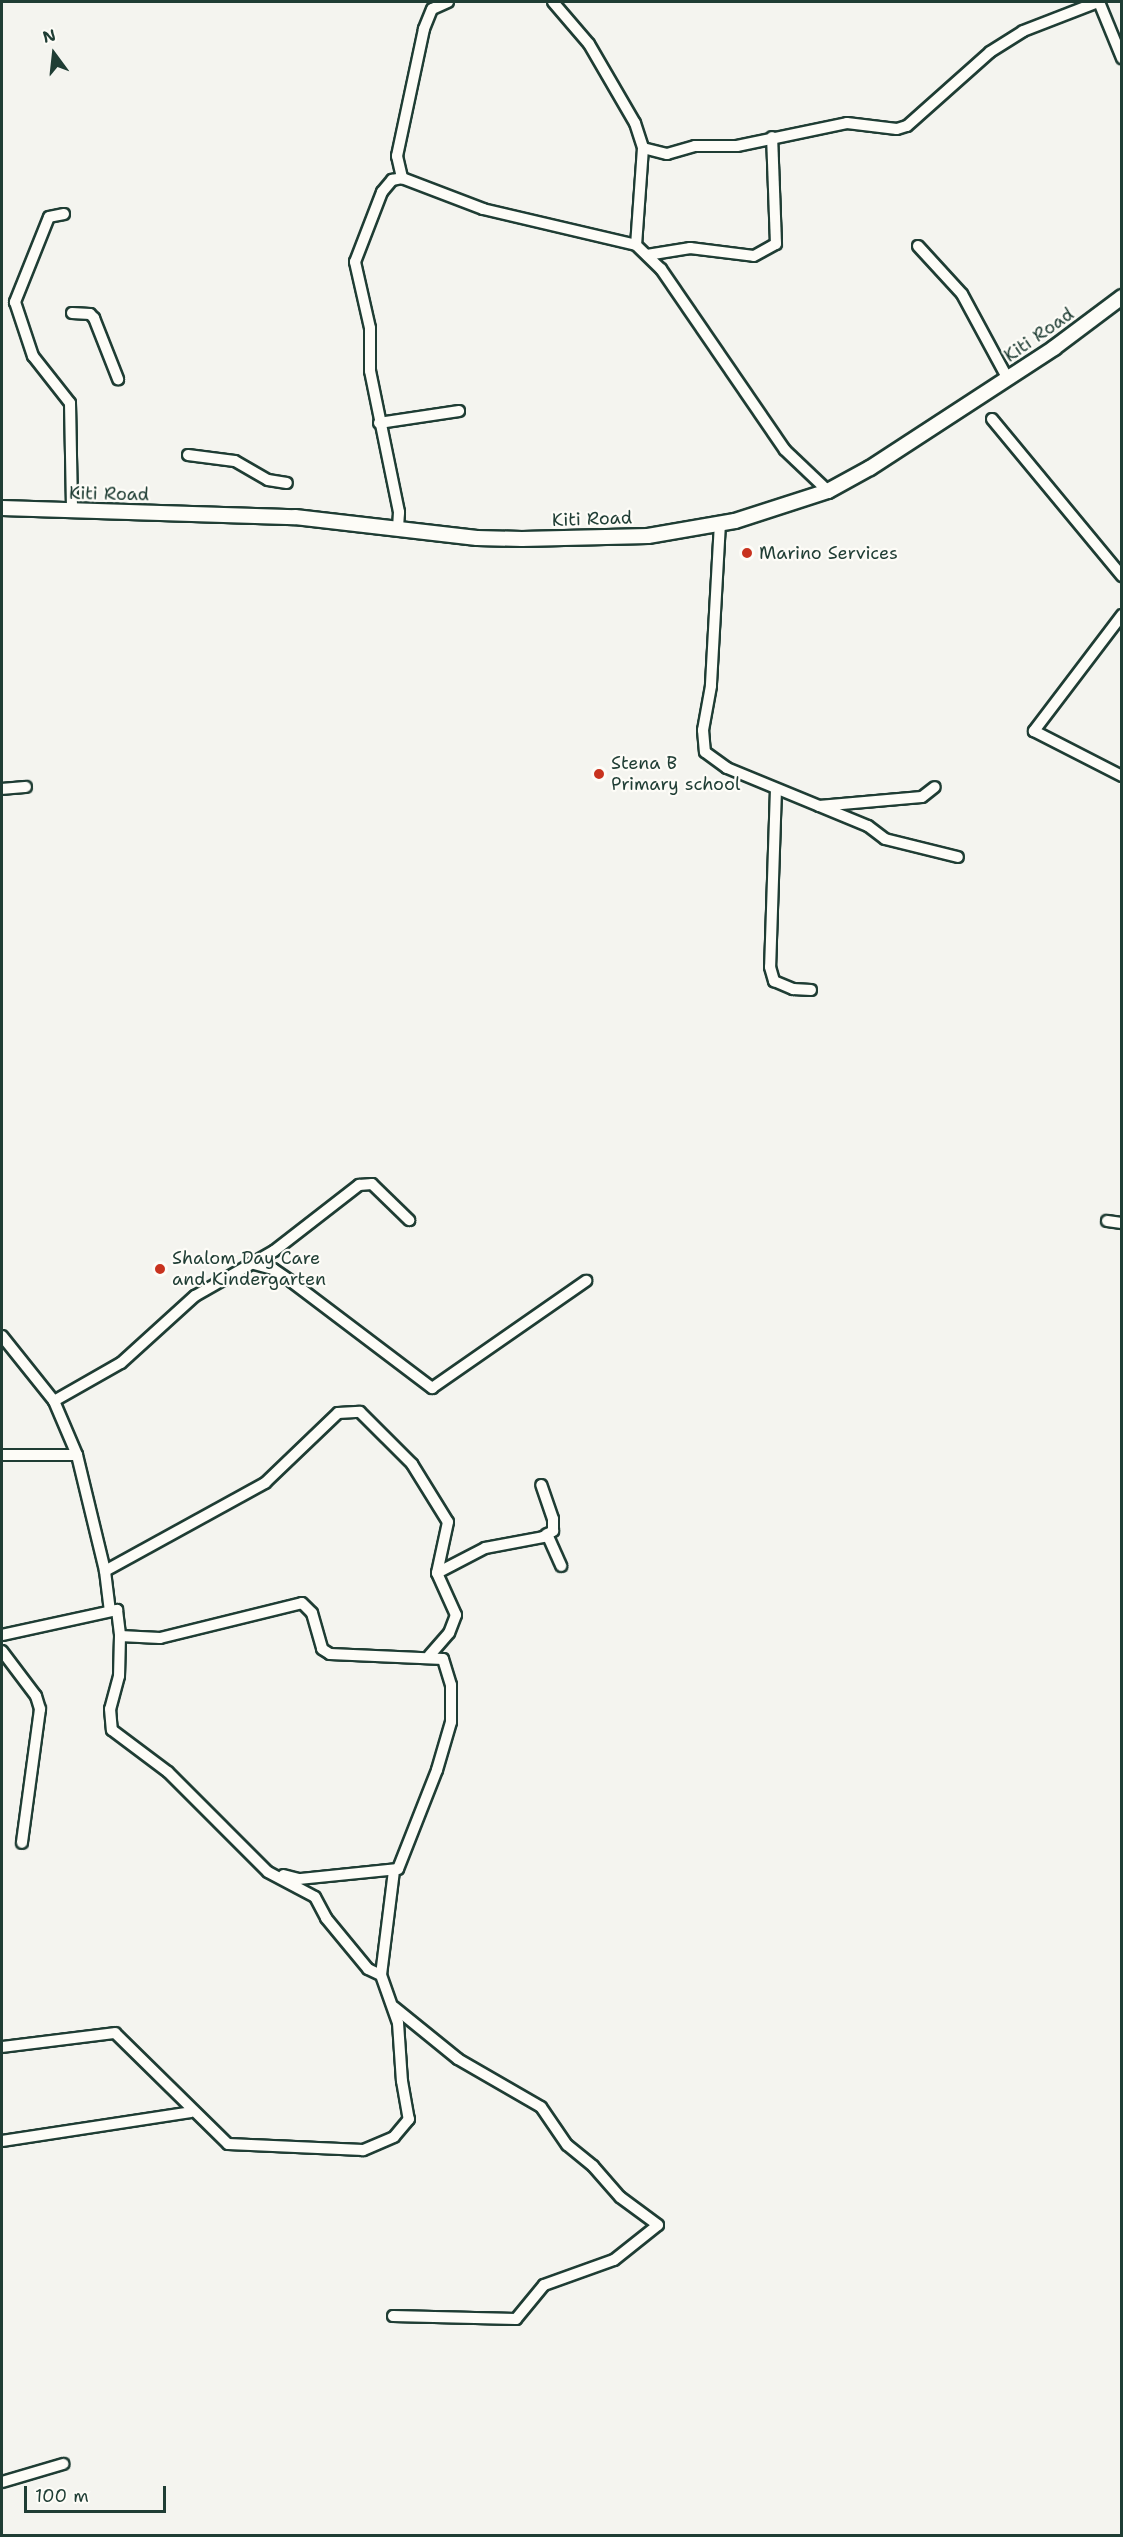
<!DOCTYPE html>
<html>
<head>
<meta charset="utf-8">
<style>
	body { margin:0 }
	#map { position:relative; width:1123px; height:2537px; overflow:hidden; background:#f4f4ef; font-family:"Shantell Sans",sans-serif }
	div>[style] { position:absolute }
	.roads { filter:drop-shadow(2px 0 #1f3d34) drop-shadow(-2px 0 #1f3d34) drop-shadow(0 2px #1f3d34) drop-shadow(0 -2px #1f3d34) }
	.minor>* { height:10px; margin:-5px; padding:0 5px; transform-origin:5px; border-radius:5px; background:#fdfcf7 }
	.tertiary>* { height:14px; margin:-7px; padding:0 7px; transform-origin:7px; border-radius:7px; background:#fdfcf7 }
	.dots>* { width:16px; height:16px; translate:-50% -50%; box-sizing:border-box; border:3px solid #fdfcf7; border-radius:50% }
	span { translate:-50% -50%; white-space:nowrap; text-align:center; line-height:1.15; -webkit-text-stroke:4.5px #fdfcf7; paint-order:stroke }
	.street-label { font-size:18px; color:#1f3d34 }
	.poi-label { font-size:18px; color:#1f3d34 }
	.left { translate:0 -50%; text-align:left }
	.frame { position:absolute; inset:0; border:3px solid #1f3d34; pointer-events:none }
	.north { position:absolute; left:24px; top:24px; width:60px; height:60px; -webkit-text-stroke:4px #fdfcf7; paint-order:stroke; rotate:345deg; font-size:16px; font-weight:700; line-height:24px; text-align:center; color:#1f3d34 }
	.north::after { content:''; display:block; margin:auto; width:21px; height:27px; background:#1f3d34; clip-path:polygon(50% 0,100% 100%,50% 72%,0 100%) }
	.scale { position:absolute; left:24px; top:2486px; width:142px; height:27px; box-sizing:border-box; border:3px solid #1f3d34; border-top:0; padding-left:8px; font-size:18px; line-height:21px; white-space:nowrap; color:#1f3d34; -webkit-text-stroke:4px #fdfcf7; paint-order:stroke }
</style>
</head>
<body>
<div id="map">
	<div class="roads">
		<div class="minor">
			<div style="left:448px;top:2px;width:17px;rotate:156deg"></div>
			<div style="left:432px;top:9px;width:22px;rotate:112deg"></div>
			<div style="left:424px;top:29px;width:130px;rotate:102deg"></div>
			<div style="left:397px;top:156px;width:23px;rotate:77deg"></div>
			<div style="left:402px;top:178px;width:87px;rotate:20.9deg"></div>
			<div style="left:483px;top:209px;width:157px;rotate:13.2deg"></div>
			<div style="left:636px;top:245px;width:35px;rotate:44deg"></div>
			<div style="left:661px;top:269px;width:219px;rotate:55.6deg"></div>
			<div style="left:785px;top:450px;width:59px;rotate:43.6deg"></div>
			<div style="left:553px;top:2px;width:55px;rotate:49.4deg"></div>
			<div style="left:589px;top:44px;width:91px;rotate:59.8deg"></div>
			<div style="left:635px;top:123px;width:26px;rotate:72deg"></div>
			<div style="left:643px;top:148px;width:97px;rotate:94.1deg"></div>
			<div style="left:1099px;top:2px;width:61px;rotate:67.7deg"></div>
			<div style="left:643px;top:148px;width:25px;rotate:14deg"></div>
			<div style="left:667px;top:154px;width:29px;rotate:-16deg"></div>
			<div style="left:695px;top:146px;width:42px"></div>
			<div style="left:737px;top:146px;width:112px;rotate:-11.8deg"></div>
			<div style="left:847px;top:123px;width:50px;rotate:6.8deg"></div>
			<div style="left:897px;top:129px;width:10px;rotate:-17deg"></div>
			<div style="left:907px;top:126px;width:111px;rotate:-41.7deg"></div>
			<div style="left:990px;top:52px;width:39px;rotate:-32deg"></div>
			<div style="left:1023px;top:31px;width:80px;rotate:-21.1deg"></div>
			<div style="left:64px;top:214px;width:15px;rotate:169deg"></div>
			<div style="left:49px;top:217px;width:92px;rotate:111.8deg"></div>
			<div style="left:15px;top:302px;width:57px;rotate:71.6deg"></div>
			<div style="left:33px;top:356px;width:60px;rotate:51.8deg"></div>
			<div style="left:70px;top:403px;width:109px;rotate:88.9deg"></div>
			<div style="left:918px;top:246px;width:65px;rotate:47.5deg"></div>
			<div style="left:962px;top:294px;width:97px;rotate:61.6deg"></div>
			<div style="left:647px;top:255px;width:44px;rotate:-9.2deg"></div>
			<div style="left:690px;top:248px;width:64px;rotate:7.1deg"></div>
			<div style="left:754px;top:256px;width:25px;rotate:-29deg"></div>
			<div style="left:776px;top:244px;width:107px;rotate:-92.1deg"></div>
			<div style="left:72px;top:313px;width:18px;rotate:3deg"></div>
			<div style="left:90px;top:314px;width:6px;rotate:45deg"></div>
			<div style="left:94px;top:318px;width:66px;rotate:68.5deg"></div>
			<div style="left:992px;top:419px;width:204px;rotate:50.4deg"></div>
			<div style="left:379px;top:423px;width:81px;rotate:-8.5deg"></div>
			<div style="left:188px;top:455px;width:47px;rotate:7.3deg"></div>
			<div style="left:235px;top:461px;width:38px;rotate:30deg"></div>
			<div style="left:268px;top:480px;width:19px;rotate:9deg"></div>
			<div style="left:720px;top:523px;width:163px;rotate:93.2deg"></div>
			<div style="left:711px;top:686px;width:45px;rotate:100.3deg"></div>
			<div style="left:703px;top:730px;width:22px;rotate:85deg"></div>
			<div style="left:705px;top:752px;width:27px;rotate:36deg"></div>
			<div style="left:727px;top:768px;width:152px;rotate:22.4deg"></div>
			<div style="left:868px;top:826px;width:21px;rotate:37deg"></div>
			<div style="left:885px;top:839px;width:75px;rotate:13.9deg"></div>
			<div style="left:398px;top:527px;width:15px;rotate:-86deg"></div>
			<div style="left:399px;top:512px;width:144px;rotate:-101.6deg"></div>
			<div style="left:370px;top:371px;width:43px;rotate:-90deg"></div>
			<div style="left:370px;top:328px;width:68px;rotate:-102.8deg"></div>
			<div style="left:355px;top:262px;width:75px;rotate:-68.9deg"></div>
			<div style="left:382px;top:192px;width:16px;rotate:-50deg"></div>
			<div style="left:392px;top:180px;width:10px;rotate:-11deg"></div>
			<div style="left:1122px;top:615px;width:146px;rotate:127.2deg"></div>
			<div style="left:1034px;top:731px;width:99px;rotate:27.1deg"></div>
			<div style="left:2px;top:789px;width:24px;rotate:-5deg"></div>
			<div style="left:776px;top:789px;width:178px;rotate:91.9deg"></div>
			<div style="left:770px;top:967px;width:15px;rotate:74deg"></div>
			<div style="left:774px;top:981px;width:21px;rotate:23deg"></div>
			<div style="left:793px;top:989px;width:18px;rotate:3deg"></div>
			<div style="left:819px;top:806px;width:103px;rotate:-5deg"></div>
			<div style="left:922px;top:797px;width:16px;rotate:-38deg"></div>
			<div style="left:1107px;top:1221px;width:15px;rotate:8deg"></div>
			<div style="left:254px;top:1264px;width:20px;rotate:15deg"></div>
			<div style="left:273px;top:1269px;width:23px;rotate:34deg"></div>
			<div style="left:292px;top:1282px;width:176px;rotate:37.1deg"></div>
			<div style="left:432px;top:1388px;width:188px;rotate:-34.8deg"></div>
			<div style="left:2px;top:1336px;width:83px;rotate:51.3deg"></div>
			<div style="left:54px;top:1401px;width:59px;rotate:66.9deg"></div>
			<div style="left:77px;top:1455px;width:119px;rotate:76.4deg"></div>
			<div style="left:105px;top:1571px;width:38px;rotate:83deg"></div>
			<div style="left:54px;top:1401px;width:77px;rotate:-29.6deg"></div>
			<div style="left:121px;top:1363px;width:100px;rotate:-42.2deg"></div>
			<div style="left:195px;top:1296px;width:91px;rotate:-29.7deg"></div>
			<div style="left:274px;top:1251px;width:108px;rotate:-37.8deg"></div>
			<div style="left:359px;top:1185px;width:13px;rotate:-4deg"></div>
			<div style="left:372px;top:1184px;width:52px;rotate:44.2deg"></div>
			<div style="left:2px;top:1455px;width:75px"></div>
			<div style="left:547px;top:1534px;width:35px;rotate:66deg"></div>
			<div style="left:105px;top:1571px;width:183px;rotate:-28.8deg"></div>
			<div style="left:265px;top:1483px;width:101px;rotate:-43.8deg"></div>
			<div style="left:338px;top:1413px;width:22px;rotate:-3deg"></div>
			<div style="left:360px;top:1412px;width:74px;rotate:45deg"></div>
			<div style="left:412px;top:1464px;width:68px;rotate:58.2deg"></div>
			<div style="left:448px;top:1522px;width:52px;rotate:102.2deg"></div>
			<div style="left:437px;top:1573px;width:46px;rotate:65.7deg"></div>
			<div style="left:456px;top:1615px;width:19px;rotate:111deg"></div>
			<div style="left:449px;top:1633px;width:30px;rotate:131deg"></div>
			<div style="left:437px;top:1573px;width:54px;rotate:-27.5deg"></div>
			<div style="left:485px;top:1548px;width:59px;rotate:-10.7deg"></div>
			<div style="left:543px;top:1537px;width:12px;rotate:-31deg"></div>
			<div style="left:553px;top:1531px;width:12px;rotate:-90deg"></div>
			<div style="left:553px;top:1519px;width:36px;rotate:-109deg"></div>
			<div style="left:2px;top:1635px;width:118px;rotate:-12.3deg"></div>
			<div style="left:117px;top:1610px;width:26px;rotate:83deg"></div>
			<div style="left:120px;top:1636px;width:40px;rotate:91.4deg"></div>
			<div style="left:119px;top:1676px;width:34px;rotate:105deg"></div>
			<div style="left:110px;top:1709px;width:21px;rotate:85deg"></div>
			<div style="left:112px;top:1730px;width:70px;rotate:36.9deg"></div>
			<div style="left:168px;top:1772px;width:141px;rotate:45deg"></div>
			<div style="left:268px;top:1872px;width:53px;rotate:28deg"></div>
			<div style="left:315px;top:1897px;width:24px;rotate:62deg"></div>
			<div style="left:326px;top:1918px;width:66px;rotate:50.5deg"></div>
			<div style="left:368px;top:1969px;width:14px;rotate:25deg"></div>
			<div style="left:381px;top:1975px;width:51px;rotate:70.5deg"></div>
			<div style="left:398px;top:2023px;width:58px;rotate:86.1deg"></div>
			<div style="left:402px;top:2081px;width:39px;rotate:80deg"></div>
			<div style="left:409px;top:2119px;width:23px;rotate:130deg"></div>
			<div style="left:394px;top:2137px;width:34px;rotate:157deg"></div>
			<div style="left:363px;top:2150px;width:135px;rotate:-177.5deg"></div>
			<div style="left:228px;top:2144px;width:158px;rotate:-135.5deg"></div>
			<div style="left:115px;top:2033px;width:114px;rotate:172.9deg"></div>
			<div style="left:120px;top:1636px;width:40px;rotate:2.9deg"></div>
			<div style="left:160px;top:1638px;width:146px;rotate:-13.8deg"></div>
			<div style="left:302px;top:1603px;width:14px;rotate:45deg"></div>
			<div style="left:312px;top:1613px;width:37px;rotate:74deg"></div>
			<div style="left:322px;top:1649px;width:9px;rotate:32deg"></div>
			<div style="left:330px;top:1654px;width:113px;rotate:2.5deg"></div>
			<div style="left:443px;top:1659px;width:27px;rotate:73deg"></div>
			<div style="left:451px;top:1685px;width:37px;rotate:90deg"></div>
			<div style="left:451px;top:1722px;width:50px;rotate:106.3deg"></div>
			<div style="left:437px;top:1770px;width:106px;rotate:111.5deg"></div>
			<div style="left:398px;top:1869px;width:100px;rotate:174.2deg"></div>
			<div style="left:299px;top:1879px;width:16px;rotate:-166deg"></div>
			<div style="left:2px;top:1651px;width:56px;rotate:52.9deg"></div>
			<div style="left:36px;top:1696px;width:14px;rotate:73deg"></div>
			<div style="left:40px;top:1709px;width:135px;rotate:97.7deg"></div>
			<div style="left:381px;top:1975px;width:105px;rotate:-82.9deg"></div>
			<div style="left:2px;top:2141px;width:191px;rotate:-8.7deg"></div>
			<div style="left:393px;top:2316px;width:123px;rotate:1.4deg"></div>
			<div style="left:516px;top:2319px;width:44px;rotate:-50.5deg"></div>
			<div style="left:544px;top:2285px;width:74px;rotate:-19.7deg"></div>
			<div style="left:614px;top:2260px;width:56px;rotate:-38.5deg"></div>
			<div style="left:658px;top:2225px;width:47px;rotate:-143.6deg"></div>
			<div style="left:620px;top:2197px;width:41px;rotate:-131.1deg"></div>
			<div style="left:593px;top:2166px;width:33px;rotate:-141deg"></div>
			<div style="left:567px;top:2145px;width:46px;rotate:-124.4deg"></div>
			<div style="left:541px;top:2107px;width:96px;rotate:-150deg"></div>
			<div style="left:458px;top:2059px;width:82px;rotate:-140.9deg"></div>
			<div style="left:2px;top:2482px;width:64px;rotate:-16.4deg"></div>
		</div>
		<div class="tertiary">
			<div style="left:2px;top:508px;width:293px;rotate:1.8deg"></div>
			<div style="left:295px;top:517px;width:183px;rotate:6.6deg"></div>
			<div style="left:477px;top:538px;width:45px;rotate:1.3deg"></div>
			<div style="left:522px;top:539px;width:126px;rotate:-1.4deg"></div>
			<div style="left:648px;top:536px;width:88px;rotate:-9.8deg"></div>
			<div style="left:735px;top:521px;width:98px;rotate:-17.9deg"></div>
			<div style="left:828px;top:491px;width:48px;rotate:-28.7deg"></div>
			<div style="left:870px;top:468px;width:220px;rotate:-33.1deg"></div>
			<div style="left:1054px;top:348px;width:85px;rotate:-36.9deg"></div>
		</div>
	</div>
	<div class="dots">
		<div style="left:747px;top:553px;background:#c8321e"></div>
		<div style="left:599px;top:774px;background:#c8321e"></div>
		<div style="left:160px;top:1269px;background:#c8321e"></div>
	</div>
	<div class="street-label">
		<span style="left:1039px;top:335px;rotate:-35deg">Kiti Road</span>
		<span style="left:109px;top:494px;rotate:1deg">Kiti Road</span>
		<span style="left:592px;top:519px;rotate:-2deg">Kiti Road</span>
	</div>
	<div class="poi-label">
		<span class="left" style="left:759px;top:553px">Marino Services</span>
		<span class="left" style="left:611px;top:774px">Stena B<br>Primary school</span>
		<span class="left" style="left:172px;top:1269px">Shalom Day Care<br>and Kindergarten</span>
	</div>
	<div class="frame"></div>
	<div class="north">N</div>
	<div class="scale">100 m</div>
</div>
</body>
</html>
